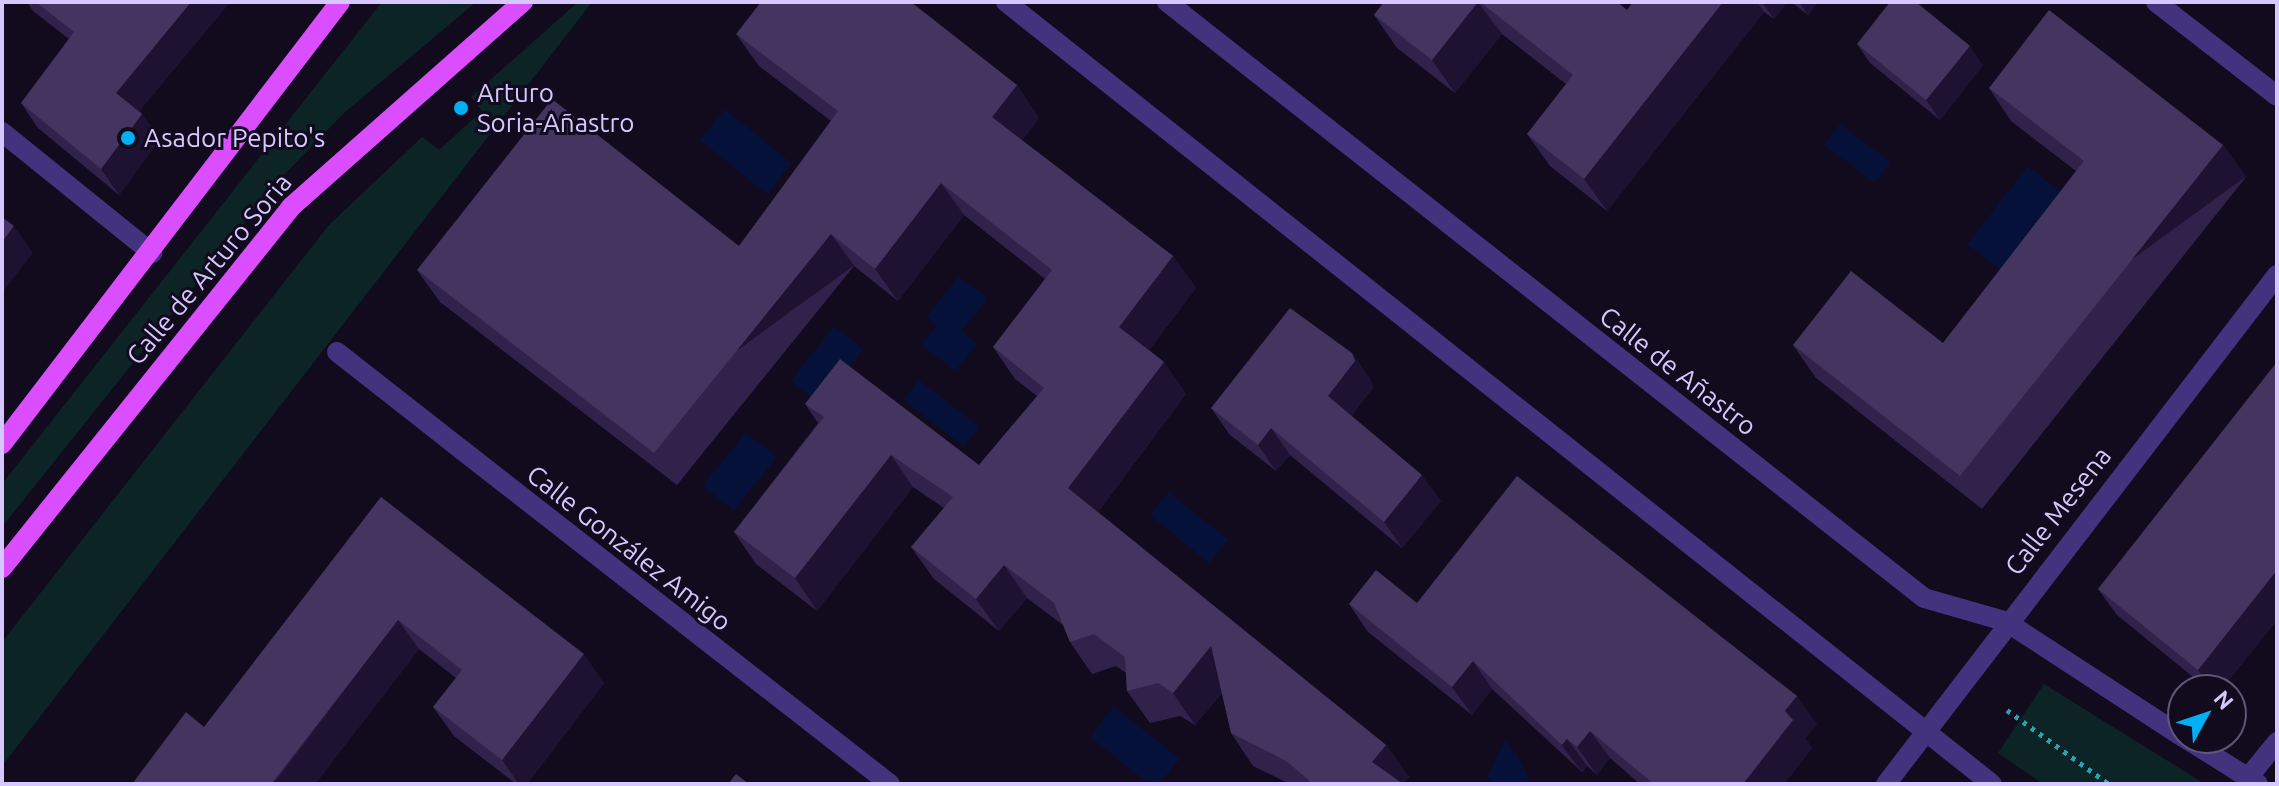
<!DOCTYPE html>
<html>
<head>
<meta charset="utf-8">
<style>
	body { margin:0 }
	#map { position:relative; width:2279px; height:786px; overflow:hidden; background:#110b1d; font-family:Ubuntu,sans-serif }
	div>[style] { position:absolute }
	.green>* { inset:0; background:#0d2427 }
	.water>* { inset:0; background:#06113a; transform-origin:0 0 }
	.path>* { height:5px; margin-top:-2.5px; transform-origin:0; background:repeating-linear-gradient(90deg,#27a3b2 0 4px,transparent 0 10px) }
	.pedestrian>* { height:20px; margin:-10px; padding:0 10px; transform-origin:10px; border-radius:10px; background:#43337e }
	.minor>* { height:20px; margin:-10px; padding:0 10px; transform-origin:10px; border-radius:10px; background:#43337e }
	.primary>* { height:20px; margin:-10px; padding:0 10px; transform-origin:10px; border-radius:10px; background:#db4eff }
	.wall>* { inset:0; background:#31224c }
	.shaded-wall>* { inset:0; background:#1d1231; transform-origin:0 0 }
	.building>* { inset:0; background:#433460 }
	.dots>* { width:22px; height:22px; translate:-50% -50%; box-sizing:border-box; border:4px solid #110b1d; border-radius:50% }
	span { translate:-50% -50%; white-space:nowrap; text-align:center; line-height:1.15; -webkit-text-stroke:6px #110b1d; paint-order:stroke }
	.poi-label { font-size:26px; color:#d7c7ff }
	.left { translate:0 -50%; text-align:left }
	.street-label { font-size:26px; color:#d7c7ff }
	.frame { position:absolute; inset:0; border:4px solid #d7c7ff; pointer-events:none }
	.north { position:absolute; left:2167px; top:674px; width:80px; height:80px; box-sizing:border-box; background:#110b1d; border:2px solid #605677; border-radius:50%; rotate:50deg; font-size:22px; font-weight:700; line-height:32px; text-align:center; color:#d7c7ff }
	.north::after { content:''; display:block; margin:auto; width:28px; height:36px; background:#00b0f2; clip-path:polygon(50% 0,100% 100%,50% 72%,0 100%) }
</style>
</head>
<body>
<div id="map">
	<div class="green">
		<div style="clip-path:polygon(382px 2px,476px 2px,343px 114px,279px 180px,2px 527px,2px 484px)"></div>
		<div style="clip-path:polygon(578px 2px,592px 2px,2px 766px,2px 642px,329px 225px,422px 137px,439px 150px,482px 111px,471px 97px)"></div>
		<div style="clip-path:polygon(2044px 684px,2205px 784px,2043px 784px,1998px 753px)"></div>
	</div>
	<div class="water">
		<div style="left:725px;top:109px;width:86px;height:40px;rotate:39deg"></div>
		<div style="left:1840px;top:124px;width:63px;height:26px;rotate:37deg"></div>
		<div style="left:2028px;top:166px;width:55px;height:99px;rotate:38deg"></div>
		<div style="clip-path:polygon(958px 276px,987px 298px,962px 331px,977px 344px,955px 371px,921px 345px,937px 325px,927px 317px)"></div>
		<div style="left:834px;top:326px;width:37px;height:70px;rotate:38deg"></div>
		<div style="left:919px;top:380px;width:76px;height:25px;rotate:38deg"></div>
		<div style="left:746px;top:432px;width:40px;height:69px;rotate:39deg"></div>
		<div style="left:1169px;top:492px;width:76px;height:30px;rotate:39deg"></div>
		<div style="clip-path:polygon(1114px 706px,1180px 759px,1159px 784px,1149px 784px,1090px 737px)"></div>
		<div style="clip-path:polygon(1505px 740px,1518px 756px,1531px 784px,1494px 784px,1487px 777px)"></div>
	</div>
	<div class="path">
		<div style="left:2007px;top:710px;width:126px;rotate:36deg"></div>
	</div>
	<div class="pedestrian">
		<div style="left:337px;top:352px;width:159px;rotate:38.1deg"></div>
	</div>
	<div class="minor">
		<div style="left:1006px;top:2px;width:1258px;rotate:38.42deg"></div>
		<div style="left:1167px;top:2px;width:963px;rotate:38.21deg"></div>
		<div style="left:1924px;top:598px;width:84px;rotate:15.9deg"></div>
		<div style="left:2005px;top:621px;width:212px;rotate:33.1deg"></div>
		<div style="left:2156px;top:2px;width:153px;rotate:37.8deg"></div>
		<div style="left:2px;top:132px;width:193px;rotate:38.9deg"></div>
		<div style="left:462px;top:450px;width:543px;rotate:37.97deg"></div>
		<div style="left:2185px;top:738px;width:86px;rotate:32.2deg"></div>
		<div style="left:2247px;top:779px;width:48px;rotate:-51deg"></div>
		<div style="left:1886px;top:784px;width:642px;rotate:-52.47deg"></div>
	</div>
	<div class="primary">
		<div style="left:2px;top:444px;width:556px;rotate:-52.59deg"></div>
		<div style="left:2px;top:568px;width:462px;rotate:-51.3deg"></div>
		<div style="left:291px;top:207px;width:310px;rotate:-41.5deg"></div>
	</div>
	<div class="wall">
		<div style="clip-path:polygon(27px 2px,230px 2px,139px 111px,142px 114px,160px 139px,119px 195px,38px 128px,21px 103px,69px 39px,33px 11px)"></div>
		<div style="clip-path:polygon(1384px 2px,1617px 2px,1627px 10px,1633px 2px,1787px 2px,1774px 19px,1764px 12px,1607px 211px,1550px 166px,1527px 134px,1566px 84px,1502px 34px,1455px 93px,1397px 48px,1374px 15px)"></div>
		<div style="clip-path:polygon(1791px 2px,1818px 2px,1808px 15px)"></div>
		<div style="clip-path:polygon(736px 34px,1017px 85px,1039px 118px,1022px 140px,1173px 256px,1196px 288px,1149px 350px,1164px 362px,1186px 394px,1098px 512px,1386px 745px,1409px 777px,1403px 784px,1290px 784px,1253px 766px,1231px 733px,1222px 693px,1195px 725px,1180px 716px,1150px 723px,1127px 691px,1126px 673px,1116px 666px,1092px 674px,1070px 642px,1063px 625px,1027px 598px,999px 631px,934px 579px,911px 547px,944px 508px,913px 487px,817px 611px,756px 564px,734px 532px,818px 423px,805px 404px,979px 465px,1037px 396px,1015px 379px,993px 347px,1045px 279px,964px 215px,898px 301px,854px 266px,677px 485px,440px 302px,417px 270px,739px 246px,831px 121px,759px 66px)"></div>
		<div style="clip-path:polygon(1857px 44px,1983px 65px,1940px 120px,1870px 63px)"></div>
		<div style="clip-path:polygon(1989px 88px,2223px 145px,2246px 177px,1982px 509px,1816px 378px,1793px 345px,1943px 343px,2076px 171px,2011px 121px)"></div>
		<div style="clip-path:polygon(1352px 353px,1370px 379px,1373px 388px,1351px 416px,1441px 501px,1402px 548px,1290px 455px,1276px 471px,1230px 435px,1211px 408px)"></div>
		<div style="clip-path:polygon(2277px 362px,2277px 620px,2221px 690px,2209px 690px,2117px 615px,2098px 589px)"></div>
		<div style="clip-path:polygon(381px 497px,604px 683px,527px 784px,516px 784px,454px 736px,433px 707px,456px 678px,419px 649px,315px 784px,132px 784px,204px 727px)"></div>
		<div style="clip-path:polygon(1417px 603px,1817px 724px,1805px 738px,1812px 748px,1784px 784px,1640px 784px,1610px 758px,1597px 775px,1587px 766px,1582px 772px,1492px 689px,1472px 715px,1368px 632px,1349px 604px)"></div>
	</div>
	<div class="shaded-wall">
		<div style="clip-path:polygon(191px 2px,230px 2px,133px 118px,116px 93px)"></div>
		<div style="clip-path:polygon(1478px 2px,1502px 34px,1455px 93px,1432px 60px)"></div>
		<div style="clip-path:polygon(1723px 2px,1757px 2px,1764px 12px,1607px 211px,1584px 179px)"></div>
		<div style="clip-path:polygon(1762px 2px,1787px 2px,1774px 19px)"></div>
		<div style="clip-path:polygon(1799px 2px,1818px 2px,1808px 15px)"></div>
		<div style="clip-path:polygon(1970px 46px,1983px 65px,1940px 120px,1926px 100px)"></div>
		<div style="clip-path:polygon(1017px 85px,1039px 118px,1015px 149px,992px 117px)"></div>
		<div style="clip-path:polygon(142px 114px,160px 139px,119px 195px,101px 169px)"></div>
		<div style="left:2223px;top:145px;width:39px;height:423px;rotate:54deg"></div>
		<div style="clip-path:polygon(941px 183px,964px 215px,898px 301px,875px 269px)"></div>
		<div style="clip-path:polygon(14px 226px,33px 253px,2px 293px,2px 242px)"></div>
		<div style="left:831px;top:234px;width:39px;height:282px;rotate:54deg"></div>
		<div style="clip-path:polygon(1173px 256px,1196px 288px,1142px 359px,1119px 327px)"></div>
		<div style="clip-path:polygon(1352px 353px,1370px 379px,1373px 388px,1346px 422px,1328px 396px)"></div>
		<div style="clip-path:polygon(1164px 362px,1186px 394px,1091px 521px,1068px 488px)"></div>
		<div style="clip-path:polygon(1271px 428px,1290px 455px,1276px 471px,1258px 445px)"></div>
		<div style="clip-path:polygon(891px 455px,913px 487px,817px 611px,795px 578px)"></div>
		<div style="clip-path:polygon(1422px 475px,1441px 501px,1402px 548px,1384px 522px)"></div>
		<div style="clip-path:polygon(1004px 565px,1027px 598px,999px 631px,976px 599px)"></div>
		<div style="clip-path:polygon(2277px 570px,2277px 620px,2221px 690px,2212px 690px,2198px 670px)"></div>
		<div style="clip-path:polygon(398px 620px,419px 649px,315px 784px,273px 784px)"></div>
		<div style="clip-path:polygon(1211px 646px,1234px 678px,1195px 725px,1173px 693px)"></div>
		<div style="clip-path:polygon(584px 654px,604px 683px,527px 784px,519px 784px,502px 760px)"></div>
		<div style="clip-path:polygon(1473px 661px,1492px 689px,1472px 715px,1452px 687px)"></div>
		<div style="clip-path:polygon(1797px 696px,1817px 724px,1805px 738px,1812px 748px,1784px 784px,1743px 784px,1785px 711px)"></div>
		<div style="clip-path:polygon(1590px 731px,1610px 758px,1597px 775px,1577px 747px)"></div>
		<div style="left:1567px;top:739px;width:34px;height:8px;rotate:53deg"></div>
		<div style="clip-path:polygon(1386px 745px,1409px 777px,1403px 784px,1372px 762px)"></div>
	</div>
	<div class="building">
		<div style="clip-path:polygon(36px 2px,191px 2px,116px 93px,142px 114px,101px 169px,21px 103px,74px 32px)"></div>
		<div style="clip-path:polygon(761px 2px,911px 2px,1017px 85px,992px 117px,1173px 256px,1119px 327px,1164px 362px,1068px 488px,1386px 745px,1372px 762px,1403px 784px,1310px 784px,1309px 780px,1286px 761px,1231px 733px,1211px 646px,1173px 693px,1158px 683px,1127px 691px,1125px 657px,1094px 634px,1070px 642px,1054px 603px,1004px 565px,976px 599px,911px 547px,953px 497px,891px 455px,795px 578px,734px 532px,824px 417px,805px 404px,840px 359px,979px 465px,1044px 388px,993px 347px,1052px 270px,941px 183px,875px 269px,831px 234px,654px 453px,417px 270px,552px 99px,739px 246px,838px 111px,736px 34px)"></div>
		<div style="clip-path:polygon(1384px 2px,1478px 2px,1432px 60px,1374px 15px)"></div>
		<div style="clip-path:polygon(1480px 2px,1617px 2px,1627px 10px,1633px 2px,1723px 2px,1584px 179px,1527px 134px,1573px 75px)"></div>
		<div style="clip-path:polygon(1890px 2px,1916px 2px,1970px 46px,1926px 100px,1857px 44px)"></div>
		<div style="clip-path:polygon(2049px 10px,2223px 145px,1960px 476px,1793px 345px,1851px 271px,1943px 343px,2084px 161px,1989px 88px)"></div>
		<div style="clip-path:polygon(2px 217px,14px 226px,2px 242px)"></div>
		<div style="clip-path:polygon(1290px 308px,1352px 353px,1355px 361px,1328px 396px,1422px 475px,1384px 522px,1271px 428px,1258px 445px,1211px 408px)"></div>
		<div style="clip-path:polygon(2277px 362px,2277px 570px,2198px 670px,2098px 589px)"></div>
		<div style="clip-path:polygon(1517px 476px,1797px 696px,1785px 711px,1793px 720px,1743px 784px,1654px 784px,1590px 731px,1577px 747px,1567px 739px,1562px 745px,1473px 661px,1452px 687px,1349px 604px,1376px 570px,1417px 603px)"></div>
		<div style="clip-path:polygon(381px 497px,584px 654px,502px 760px,433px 707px,462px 670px,398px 620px,272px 783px,273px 784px,132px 784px,186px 712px,204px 727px)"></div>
		<div style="clip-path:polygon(736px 774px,749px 784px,728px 784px)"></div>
	</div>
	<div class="dots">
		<div style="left:461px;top:108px;background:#00b0f2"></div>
		<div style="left:128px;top:138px;background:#00b0f2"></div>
	</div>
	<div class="poi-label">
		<span class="left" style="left:477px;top:108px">Arturo<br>Soria-Añastro</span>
		<span class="left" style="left:144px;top:138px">Asador Pepito's</span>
	</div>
	<div class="street-label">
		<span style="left:209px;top:269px;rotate:-50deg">Calle de Arturo Soria</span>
		<span style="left:1678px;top:371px;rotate:38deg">Calle de Añastro</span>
		<span style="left:2058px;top:511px;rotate:-52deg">Calle Mesena</span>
		<span style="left:629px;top:548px;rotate:38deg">Calle González Amigo</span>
	</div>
	<div class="frame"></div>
	<div class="north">N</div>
</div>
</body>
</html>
